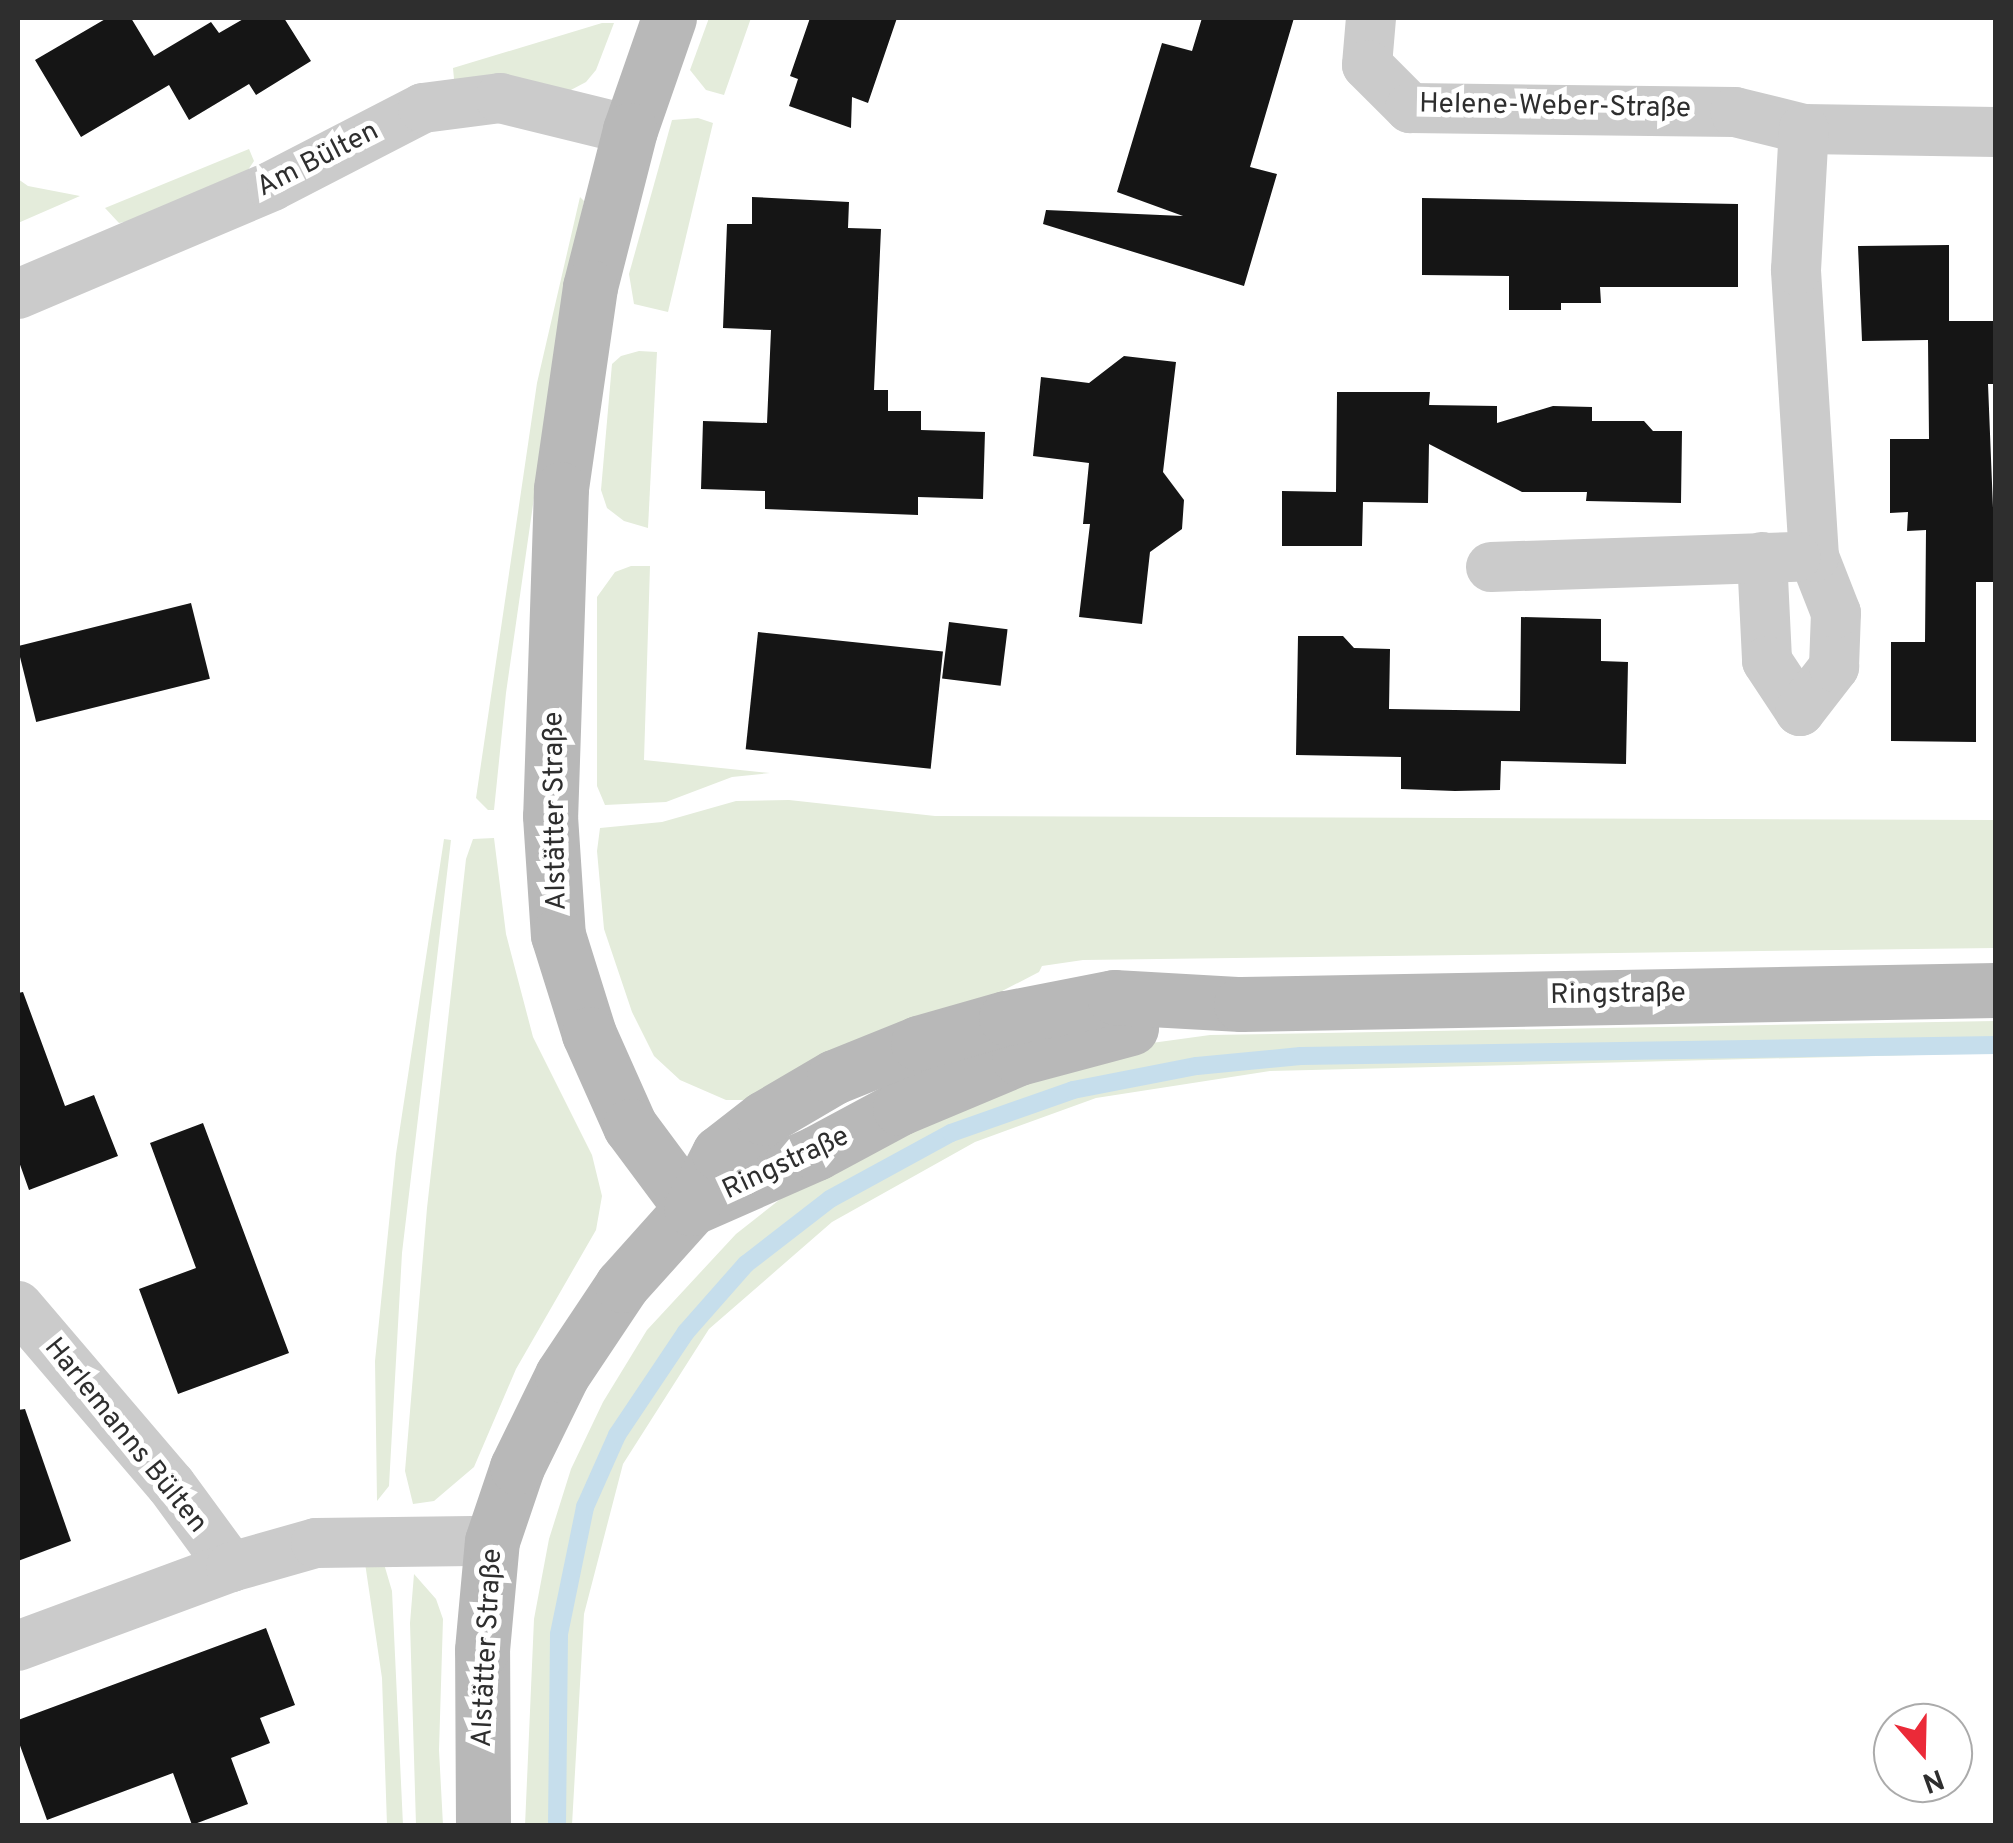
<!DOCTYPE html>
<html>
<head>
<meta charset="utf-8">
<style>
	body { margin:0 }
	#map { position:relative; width:2013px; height:1843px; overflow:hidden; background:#fff; font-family:Overpass,sans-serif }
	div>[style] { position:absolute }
	.green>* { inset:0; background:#e4ecdb }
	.stream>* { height:18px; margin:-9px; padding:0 9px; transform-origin:9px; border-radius:9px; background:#c6deec }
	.building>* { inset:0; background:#151515; transform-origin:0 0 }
	.street>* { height:50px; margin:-25px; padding:0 25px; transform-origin:25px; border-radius:25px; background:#cbcbcb }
	.secondary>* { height:55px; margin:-27.5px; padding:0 27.5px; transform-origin:27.5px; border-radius:27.5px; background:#b8b8b8 }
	span { translate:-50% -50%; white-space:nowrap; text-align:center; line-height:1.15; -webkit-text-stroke:10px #fff; paint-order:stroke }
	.street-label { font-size:28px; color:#2e2e2e }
	.frame { position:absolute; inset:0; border:20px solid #2e2e2e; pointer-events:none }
	.north { position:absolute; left:1873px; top:1703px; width:100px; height:100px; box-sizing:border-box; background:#fff; border:2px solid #ababab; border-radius:50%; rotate:160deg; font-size:28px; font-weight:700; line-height:40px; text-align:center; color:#2e2e2e }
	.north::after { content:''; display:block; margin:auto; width:35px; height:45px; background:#eb2a38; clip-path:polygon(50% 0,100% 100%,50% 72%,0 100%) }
</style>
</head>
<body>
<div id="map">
	<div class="green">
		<div style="clip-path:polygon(709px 18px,751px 18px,724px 95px,706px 90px,690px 70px)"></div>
		<div style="clip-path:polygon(602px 23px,614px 23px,596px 70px,586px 82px,569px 91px,454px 79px,453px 68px)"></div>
		<div style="clip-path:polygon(698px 118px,713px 123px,668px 312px,634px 304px,629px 274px,672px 120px)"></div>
		<div style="clip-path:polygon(249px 149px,254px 161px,248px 170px,130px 221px,119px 223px,105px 208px)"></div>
		<div style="clip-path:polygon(18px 179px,28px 186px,80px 196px,18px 223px)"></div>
		<div style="clip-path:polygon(580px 197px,584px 201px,547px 407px,506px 693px,494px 810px,488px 810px,476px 798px,537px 383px)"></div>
		<div style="clip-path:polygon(639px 351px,657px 352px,648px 528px,624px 521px,607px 508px,601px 490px,612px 364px,621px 356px)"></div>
		<div style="clip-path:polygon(631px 566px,650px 566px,644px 760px,770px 773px,732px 777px,666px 802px,605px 805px,597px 786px,597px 597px,615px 572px)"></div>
		<div style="clip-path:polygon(789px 800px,935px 816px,1995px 820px,1995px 948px,1083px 960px,1042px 966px,1039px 972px,981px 1002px,749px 1100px,726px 1100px,680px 1080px,654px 1056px,632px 1012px,604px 929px,597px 851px,600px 828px,662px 822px,736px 801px)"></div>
		<div style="clip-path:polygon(494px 838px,506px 934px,533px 1037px,592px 1155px,602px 1196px,596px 1230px,516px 1369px,474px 1467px,434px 1501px,413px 1504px,405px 1471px,427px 1208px,466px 859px,473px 839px)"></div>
		<div style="clip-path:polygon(444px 839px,451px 840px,402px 1253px,389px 1486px,377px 1501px,375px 1361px,396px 1154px)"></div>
		<div style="clip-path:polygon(1995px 1021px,1995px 1053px,1270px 1071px,1096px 1098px,975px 1142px,832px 1222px,709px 1329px,623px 1464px,584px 1614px,572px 1825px,525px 1826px,534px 1619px,549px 1539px,571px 1469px,603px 1402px,647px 1330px,736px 1234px,807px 1178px,884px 1134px,1137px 1045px,1210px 1035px)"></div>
		<div style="clip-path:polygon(365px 1563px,384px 1564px,392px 1591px,403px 1825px,387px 1825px,382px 1678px)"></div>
		<div style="clip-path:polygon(414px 1574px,436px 1599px,443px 1619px,439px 1750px,443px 1825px,416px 1825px,410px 1623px)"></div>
	</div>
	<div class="stream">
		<div style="left:557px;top:1826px;width:192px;rotate:-89.4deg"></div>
		<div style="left:559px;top:1634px;width:130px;rotate:-78.4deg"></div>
		<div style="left:585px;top:1507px;width:79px;rotate:-66deg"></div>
		<div style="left:617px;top:1435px;width:124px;rotate:-56.2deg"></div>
		<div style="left:686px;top:1332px;width:91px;rotate:-48.6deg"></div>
		<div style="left:746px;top:1264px;width:106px;rotate:-37.7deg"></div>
		<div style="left:830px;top:1199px;width:138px;rotate:-28.6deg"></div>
		<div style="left:951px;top:1133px;width:129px;rotate:-19.4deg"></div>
		<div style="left:1073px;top:1090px;width:126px;rotate:-11deg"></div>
		<div style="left:1197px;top:1066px;width:104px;rotate:-5.5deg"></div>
		<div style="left:1301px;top:1056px;width:695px;rotate:-0.91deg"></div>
	</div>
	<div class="building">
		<div style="clip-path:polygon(107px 18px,131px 18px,154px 56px,211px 22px,219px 33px,245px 18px,284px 18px,311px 61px,256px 95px,249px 84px,189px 120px,169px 85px,81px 137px,35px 60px)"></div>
		<div style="clip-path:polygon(810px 18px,897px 18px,868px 103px,852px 97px,851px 128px,789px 106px,798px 79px,790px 76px)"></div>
		<div style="clip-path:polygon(1202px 18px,1294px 18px,1250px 167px,1277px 174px,1244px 286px,1043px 224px,1046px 210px,1183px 216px,1117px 192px,1162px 43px,1192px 51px)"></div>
		<div style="clip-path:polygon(752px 197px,849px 202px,848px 228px,881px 229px,874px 390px,888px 390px,888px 411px,921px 411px,921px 430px,985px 432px,983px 499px,918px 497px,918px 515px,765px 509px,765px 491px,701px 489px,703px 421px,767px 423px,771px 330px,723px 328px,727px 224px,752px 224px)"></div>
		<div style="clip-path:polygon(1422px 198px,1738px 204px,1738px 287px,1600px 287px,1601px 303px,1561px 303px,1561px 310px,1509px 310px,1509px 276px,1422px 275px)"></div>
		<div style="clip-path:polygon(1949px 245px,1949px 321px,1996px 321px,1996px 384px,1988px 384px,1996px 582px,1976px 582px,1976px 742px,1891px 741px,1891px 642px,1925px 642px,1926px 530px,1907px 531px,1908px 512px,1890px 513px,1890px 439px,1929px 439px,1928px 340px,1862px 341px,1858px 246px)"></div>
		<div style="clip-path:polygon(1124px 356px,1176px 362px,1163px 472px,1184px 500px,1182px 529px,1150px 552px,1142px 624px,1079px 617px,1090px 524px,1083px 524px,1089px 463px,1033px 456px,1041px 377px,1089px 383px)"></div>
		<div style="clip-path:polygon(1337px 392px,1430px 392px,1429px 405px,1497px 406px,1497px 423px,1553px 406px,1592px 407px,1592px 421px,1644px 421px,1653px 431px,1682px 431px,1681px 503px,1586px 501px,1587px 492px,1522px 492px,1429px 444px,1428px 503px,1363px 502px,1362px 546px,1282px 546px,1282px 491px,1336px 492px)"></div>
		<div style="left:191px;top:603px;width:78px;height:179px;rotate:76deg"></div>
		<div style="clip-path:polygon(1521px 617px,1601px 619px,1601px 661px,1628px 662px,1626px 764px,1501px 761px,1500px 790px,1455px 791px,1401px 789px,1401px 757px,1296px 755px,1298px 636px,1343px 636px,1354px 648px,1390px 649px,1389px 709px,1520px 711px)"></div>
		<div style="left:949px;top:622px;width:59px;height:57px;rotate:7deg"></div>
		<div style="left:758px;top:632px;width:186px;height:118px;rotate:6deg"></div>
		<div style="clip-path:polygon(23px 992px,65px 1106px,94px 1095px,118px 1156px,29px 1190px,18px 1159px,18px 993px)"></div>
		<div style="clip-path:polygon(203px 1123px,289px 1353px,178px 1394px,139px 1289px,196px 1268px,150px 1143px)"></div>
		<div style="clip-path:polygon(25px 1409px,71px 1541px,18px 1561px,18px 1410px)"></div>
		<div style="clip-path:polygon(266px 1628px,295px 1705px,260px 1718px,270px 1743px,231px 1758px,248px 1804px,192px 1825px,173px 1773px,47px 1820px,18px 1740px,18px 1720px)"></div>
	</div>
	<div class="street">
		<div style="left:1371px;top:18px;width:47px;rotate:94.9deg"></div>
		<div style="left:1367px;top:65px;width:61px;rotate:45deg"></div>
		<div style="left:1410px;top:108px;width:325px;rotate:0.7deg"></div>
		<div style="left:1735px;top:112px;width:71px;rotate:13.8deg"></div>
		<div style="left:1804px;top:129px;width:192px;rotate:0.9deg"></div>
		<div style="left:18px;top:294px;width:276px;rotate:-23deg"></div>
		<div style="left:272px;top:186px;width:170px;rotate:-27.3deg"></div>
		<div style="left:423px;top:108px;width:78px;rotate:-7.4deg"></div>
		<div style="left:500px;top:98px;width:134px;rotate:13.8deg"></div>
		<div style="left:1762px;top:557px;width:104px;rotate:87.2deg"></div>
		<div style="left:1767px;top:661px;width:60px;rotate:56.6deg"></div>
		<div style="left:1800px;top:711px;width:56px;rotate:-52.3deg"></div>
		<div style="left:1834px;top:667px;width:54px;rotate:-87.9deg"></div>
		<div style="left:1836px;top:613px;width:60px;rotate:-111.4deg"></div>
		<div style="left:1814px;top:557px;width:288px;rotate:-93.6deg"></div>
		<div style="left:1796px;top:270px;width:141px;rotate:-86.8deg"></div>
		<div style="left:1491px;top:567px;width:305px;rotate:-1.9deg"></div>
		<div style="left:18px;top:1306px;width:235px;rotate:49.5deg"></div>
		<div style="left:171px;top:1485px;width:102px;rotate:53.8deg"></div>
		<div style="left:231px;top:1567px;width:227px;rotate:159.7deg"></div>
		<div style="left:231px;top:1567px;width:88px;rotate:-15.8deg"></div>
		<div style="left:316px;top:1543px;width:176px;rotate:-0.7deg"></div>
	</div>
	<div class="secondary">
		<div style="left:669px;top:18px;width:119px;rotate:109.2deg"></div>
		<div style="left:630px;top:130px;width:162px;rotate:104.3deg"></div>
		<div style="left:590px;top:287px;width:204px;rotate:98.2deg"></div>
		<div style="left:561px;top:489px;width:327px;rotate:91.9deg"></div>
		<div style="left:550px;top:816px;width:119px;rotate:86.2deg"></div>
		<div style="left:558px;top:935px;width:104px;rotate:72.6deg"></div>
		<div style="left:589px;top:1034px;width:101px;rotate:66deg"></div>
		<div style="left:630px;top:1126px;width:102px;rotate:53.4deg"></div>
		<div style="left:691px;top:1208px;width:137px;rotate:-23.7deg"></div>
		<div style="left:816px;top:1153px;width:95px;rotate:-28.2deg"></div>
		<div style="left:900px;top:1108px;width:129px;rotate:-22.8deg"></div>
		<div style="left:1019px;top:1058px;width:116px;rotate:-15deg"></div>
		<div style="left:483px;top:1826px;width:176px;rotate:-90.3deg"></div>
		<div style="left:482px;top:1650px;width:109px;rotate:-84.8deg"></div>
		<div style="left:492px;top:1541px;width:78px;rotate:-71.3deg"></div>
		<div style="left:517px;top:1467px;width:102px;rotate:-63.9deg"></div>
		<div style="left:562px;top:1375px;width:108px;rotate:-56.3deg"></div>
		<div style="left:622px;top:1285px;width:103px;rotate:-48.1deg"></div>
		<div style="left:691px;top:1208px;width:62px;rotate:-63deg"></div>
		<div style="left:719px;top:1153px;width:57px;rotate:-37.9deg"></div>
		<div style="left:764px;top:1118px;width:81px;rotate:-30.4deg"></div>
		<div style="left:834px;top:1077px;width:91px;rotate:-22deg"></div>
		<div style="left:918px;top:1043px;width:91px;rotate:-15.9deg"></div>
		<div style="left:1006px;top:1018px;width:110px;rotate:-11deg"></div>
		<div style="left:1114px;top:997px;width:127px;rotate:3.2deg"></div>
		<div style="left:1241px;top:1004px;width:755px;rotate:-1.06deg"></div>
	</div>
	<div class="street-label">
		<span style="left:1555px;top:107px;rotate:1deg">Helene-Weber-Straße</span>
		<span style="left:318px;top:160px;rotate:-27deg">Am Bülten</span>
		<span style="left:556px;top:811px;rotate:-91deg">Alstätter Straße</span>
		<span style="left:1618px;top:995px;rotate:-1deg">Ringstraße</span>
		<span style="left:786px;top:1164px;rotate:-25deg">Ringstraße</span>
		<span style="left:125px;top:1436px;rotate:51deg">Harlemanns Bülten</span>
		<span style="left:488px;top:1648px;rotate:-87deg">Alstätter Straße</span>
	</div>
	<div class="frame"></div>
	<div class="north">N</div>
</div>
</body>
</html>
